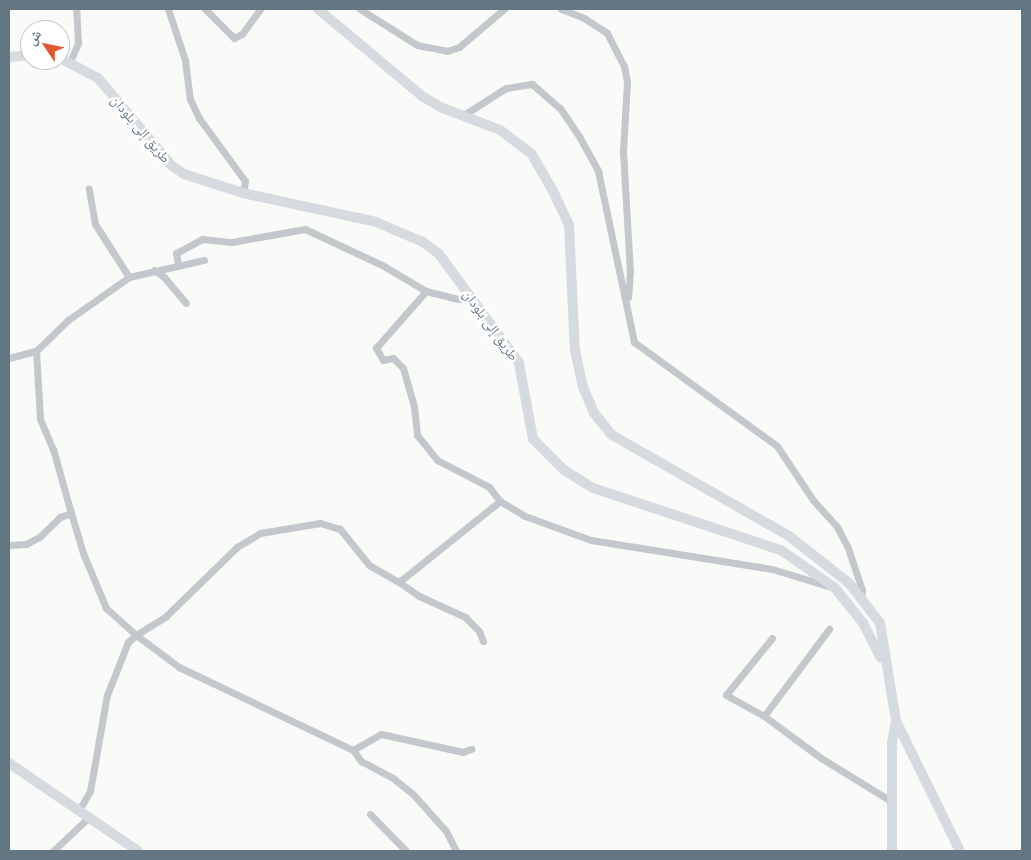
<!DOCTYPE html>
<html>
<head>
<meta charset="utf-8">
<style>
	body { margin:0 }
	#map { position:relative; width:1031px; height:860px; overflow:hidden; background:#fafaf8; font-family:Helvetica,"Noto Naskh Arabic",sans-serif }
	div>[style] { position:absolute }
	.street>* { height:7px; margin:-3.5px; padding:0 3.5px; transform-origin:3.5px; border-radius:3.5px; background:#c3c8cc }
	.secondary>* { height:10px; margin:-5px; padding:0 5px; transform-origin:5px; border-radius:5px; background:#d6dbdf }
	span { translate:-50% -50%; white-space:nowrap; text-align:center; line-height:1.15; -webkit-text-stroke:5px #fff; paint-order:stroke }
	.street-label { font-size:14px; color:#657683 }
	.frame { position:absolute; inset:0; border:10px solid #657683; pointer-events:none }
	.north { position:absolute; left:20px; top:20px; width:50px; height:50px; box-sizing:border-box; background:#fff; border:1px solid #c1c8cd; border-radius:50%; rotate:304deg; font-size:14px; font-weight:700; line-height:20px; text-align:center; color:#657683 }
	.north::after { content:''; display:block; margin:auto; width:18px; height:22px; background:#e4572e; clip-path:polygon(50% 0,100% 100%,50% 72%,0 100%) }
</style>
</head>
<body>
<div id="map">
	<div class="street">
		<div style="left:168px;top:9px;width:54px;rotate:71.6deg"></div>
		<div style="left:185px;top:60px;width:39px;rotate:83deg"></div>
		<div style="left:190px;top:99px;width:21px;rotate:65deg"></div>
		<div style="left:199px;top:118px;width:78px;rotate:53.9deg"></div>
		<div style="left:245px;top:181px;width:12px;rotate:99deg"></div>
		<div style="left:205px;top:9px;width:41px;rotate:45deg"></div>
		<div style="left:234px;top:38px;width:9px;rotate:-27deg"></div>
		<div style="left:242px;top:34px;width:31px;rotate:-54deg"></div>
		<div style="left:360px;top:9px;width:67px;rotate:32.3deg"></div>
		<div style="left:417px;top:45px;width:31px;rotate:11deg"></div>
		<div style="left:447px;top:51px;width:13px;rotate:-18deg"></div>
		<div style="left:459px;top:47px;width:59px;rotate:-40.2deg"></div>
		<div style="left:561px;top:9px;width:25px;rotate:21deg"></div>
		<div style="left:584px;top:18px;width:27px;rotate:33deg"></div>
		<div style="left:607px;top:33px;width:37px;rotate:63deg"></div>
		<div style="left:624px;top:66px;width:16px;rotate:79deg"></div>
		<div style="left:627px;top:82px;width:69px;rotate:93.3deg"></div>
		<div style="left:623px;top:151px;width:120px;rotate:86.7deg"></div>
		<div style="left:630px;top:271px;width:26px;rotate:94deg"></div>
		<div style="left:70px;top:62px;width:21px;rotate:-67deg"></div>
		<div style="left:78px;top:43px;width:34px;rotate:-93deg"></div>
		<div style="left:462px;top:116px;width:52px;rotate:-32.5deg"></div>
		<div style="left:506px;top:88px;width:26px;rotate:-9deg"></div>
		<div style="left:532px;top:84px;width:37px;rotate:41deg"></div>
		<div style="left:560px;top:108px;width:36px;rotate:56deg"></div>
		<div style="left:580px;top:138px;width:38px;rotate:61deg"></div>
		<div style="left:598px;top:171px;width:175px;rotate:78.1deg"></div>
		<div style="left:634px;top:342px;width:177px;rotate:36deg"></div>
		<div style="left:777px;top:446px;width:65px;rotate:56.3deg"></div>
		<div style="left:813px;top:500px;width:36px;rotate:48deg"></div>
		<div style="left:837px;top:527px;width:24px;rotate:62deg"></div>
		<div style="left:848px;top:548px;width:44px;rotate:71.6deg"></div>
		<div style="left:862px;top:590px;width:8px;rotate:97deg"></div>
		<div style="left:178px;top:264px;width:11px;rotate:-100deg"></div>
		<div style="left:176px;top:253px;width:30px;rotate:-28deg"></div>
		<div style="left:202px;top:239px;width:30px;rotate:6deg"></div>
		<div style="left:232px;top:242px;width:74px;rotate:-10.1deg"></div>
		<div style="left:305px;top:229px;width:85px;rotate:25.1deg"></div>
		<div style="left:382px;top:265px;width:51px;rotate:30.6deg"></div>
		<div style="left:426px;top:291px;width:33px;rotate:14deg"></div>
		<div style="left:458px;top:299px;width:13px;rotate:-4deg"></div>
		<div style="left:154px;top:270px;width:12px;rotate:35deg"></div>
		<div style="left:164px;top:277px;width:34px;rotate:50deg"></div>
		<div style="left:129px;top:277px;width:77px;rotate:-12.8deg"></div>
		<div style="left:426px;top:291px;width:76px;rotate:131.3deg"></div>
		<div style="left:376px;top:348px;width:14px;rotate:60deg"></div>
		<div style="left:383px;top:360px;width:10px;rotate:-11deg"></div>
		<div style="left:393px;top:358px;width:14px;rotate:45deg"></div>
		<div style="left:403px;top:368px;width:40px;rotate:74deg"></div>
		<div style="left:414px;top:406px;width:29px;rotate:84deg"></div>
		<div style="left:417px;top:435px;width:32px;rotate:51deg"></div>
		<div style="left:437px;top:460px;width:59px;rotate:27.4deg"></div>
		<div style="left:489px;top:487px;width:18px;rotate:52deg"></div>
		<div style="left:500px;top:501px;width:29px;rotate:31deg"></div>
		<div style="left:525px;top:516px;width:70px;rotate:20deg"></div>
		<div style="left:591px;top:540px;width:183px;rotate:9.1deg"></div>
		<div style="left:772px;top:569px;width:59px;rotate:16.9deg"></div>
		<div style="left:36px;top:351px;width:45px;rotate:-44.1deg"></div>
		<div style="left:68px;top:320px;width:75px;rotate:-35.2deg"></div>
		<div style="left:129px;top:277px;width:63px;rotate:-122.7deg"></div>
		<div style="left:95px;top:224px;width:36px;rotate:-100deg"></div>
		<div style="left:9px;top:358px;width:28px;rotate:-15deg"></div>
		<div style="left:36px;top:351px;width:68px;rotate:86.6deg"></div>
		<div style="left:40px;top:419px;width:33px;rotate:67deg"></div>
		<div style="left:53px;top:449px;width:66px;rotate:74.3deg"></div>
		<div style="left:71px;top:513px;width:12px;rotate:160deg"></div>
		<div style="left:60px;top:517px;width:29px;rotate:136deg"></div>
		<div style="left:39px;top:537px;width:15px;rotate:152deg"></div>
		<div style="left:26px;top:544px;width:17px;rotate:177deg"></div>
		<div style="left:71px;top:513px;width:42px;rotate:73.3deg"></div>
		<div style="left:83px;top:553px;width:60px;rotate:67.3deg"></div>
		<div style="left:106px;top:608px;width:40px;rotate:42deg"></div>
		<div style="left:136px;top:635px;width:36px;rotate:-32deg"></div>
		<div style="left:166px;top:616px;width:99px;rotate:-44.2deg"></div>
		<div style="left:237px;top:547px;width:27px;rotate:-31deg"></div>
		<div style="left:260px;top:533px;width:61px;rotate:-9.5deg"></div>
		<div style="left:320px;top:523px;width:21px;rotate:17deg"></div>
		<div style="left:340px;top:529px;width:46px;rotate:51.1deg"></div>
		<div style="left:369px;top:565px;width:34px;rotate:30deg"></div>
		<div style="left:399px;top:582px;width:129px;rotate:-38.7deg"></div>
		<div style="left:399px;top:582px;width:24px;rotate:35deg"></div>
		<div style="left:419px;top:596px;width:51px;rotate:24.5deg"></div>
		<div style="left:465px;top:617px;width:20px;rotate:45deg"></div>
		<div style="left:479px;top:631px;width:11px;rotate:68deg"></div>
		<div style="left:772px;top:638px;width:73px;rotate:128.9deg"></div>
		<div style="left:726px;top:695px;width:43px;rotate:28.9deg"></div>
		<div style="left:764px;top:716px;width:71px;rotate:36.4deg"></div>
		<div style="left:821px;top:758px;width:82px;rotate:31.6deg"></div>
		<div style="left:764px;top:716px;width:109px;rotate:-53.2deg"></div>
		<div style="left:353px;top:750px;width:14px;rotate:54deg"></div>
		<div style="left:361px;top:761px;width:36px;rotate:28deg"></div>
		<div style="left:393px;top:778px;width:26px;rotate:39deg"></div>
		<div style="left:413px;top:794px;width:50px;rotate:48.3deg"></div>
		<div style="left:446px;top:831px;width:22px;rotate:63deg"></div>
		<div style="left:79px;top:810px;width:22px;rotate:-60deg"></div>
		<div style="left:90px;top:791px;width:97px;rotate:-80deg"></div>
		<div style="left:107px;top:695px;width:57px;rotate:-68.4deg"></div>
		<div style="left:128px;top:642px;width:11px;rotate:-41deg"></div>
		<div style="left:136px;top:635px;width:54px;rotate:36.7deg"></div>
		<div style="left:179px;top:667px;width:193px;rotate:25.5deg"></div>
		<div style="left:353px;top:750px;width:32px;rotate:-30deg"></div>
		<div style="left:381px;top:734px;width:84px;rotate:12.4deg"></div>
		<div style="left:463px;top:752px;width:9px;rotate:-21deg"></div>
		<div style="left:370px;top:814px;width:52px;rotate:45.8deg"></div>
		<div style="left:53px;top:851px;width:47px;rotate:-43.3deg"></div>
	</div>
	<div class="secondary">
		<div style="left:318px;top:9px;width:136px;rotate:39.9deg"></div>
		<div style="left:422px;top:96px;width:21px;rotate:31deg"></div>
		<div style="left:440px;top:107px;width:64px;rotate:21deg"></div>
		<div style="left:500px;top:130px;width:39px;rotate:37deg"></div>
		<div style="left:531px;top:153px;width:39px;rotate:60deg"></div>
		<div style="left:551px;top:187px;width:42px;rotate:64.7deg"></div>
		<div style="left:569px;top:225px;width:125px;rotate:87.3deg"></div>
		<div style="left:575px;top:350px;width:38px;rotate:78deg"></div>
		<div style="left:583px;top:387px;width:28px;rotate:67deg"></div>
		<div style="left:594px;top:413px;width:28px;rotate:51deg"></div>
		<div style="left:612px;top:435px;width:204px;rotate:29.7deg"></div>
		<div style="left:789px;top:536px;width:76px;rotate:38.1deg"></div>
		<div style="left:849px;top:583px;width:51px;rotate:52.2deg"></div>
		<div style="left:880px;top:623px;width:99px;rotate:80.7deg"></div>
		<div style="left:896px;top:721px;width:145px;rotate:63.8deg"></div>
		<div style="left:9px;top:57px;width:21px;rotate:-5deg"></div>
		<div style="left:60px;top:58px;width:43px;rotate:27.8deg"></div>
		<div style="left:98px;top:78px;width:114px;rotate:50deg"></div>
		<div style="left:171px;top:165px;width:16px;rotate:35deg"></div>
		<div style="left:184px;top:174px;width:62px;rotate:17.9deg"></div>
		<div style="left:243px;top:193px;width:136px;rotate:12.3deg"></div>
		<div style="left:376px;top:222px;width:51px;rotate:23.1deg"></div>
		<div style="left:423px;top:242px;width:20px;rotate:37deg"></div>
		<div style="left:439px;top:254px;width:135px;rotate:53.7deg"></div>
		<div style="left:519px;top:363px;width:77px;rotate:79.6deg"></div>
		<div style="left:533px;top:439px;width:44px;rotate:45deg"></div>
		<div style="left:564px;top:470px;width:34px;rotate:32deg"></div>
		<div style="left:593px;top:488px;width:198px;rotate:18.3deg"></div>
		<div style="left:781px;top:550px;width:66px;rotate:35.1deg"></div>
		<div style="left:835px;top:588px;width:45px;rotate:51.3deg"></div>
		<div style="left:863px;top:623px;width:39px;rotate:63deg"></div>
		<div style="left:9px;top:763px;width:156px;rotate:34.3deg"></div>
		<div style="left:892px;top:851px;width:109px;rotate:-90deg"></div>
		<div style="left:892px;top:742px;width:21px;rotate:-79deg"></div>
	</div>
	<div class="street-label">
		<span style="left:141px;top:129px;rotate:50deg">طريق إلى بلودان</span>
		<span style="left:491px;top:325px;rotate:54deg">طريق إلى بلودان</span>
	</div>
	<div class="frame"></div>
	<div class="north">ش</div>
</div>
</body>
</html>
